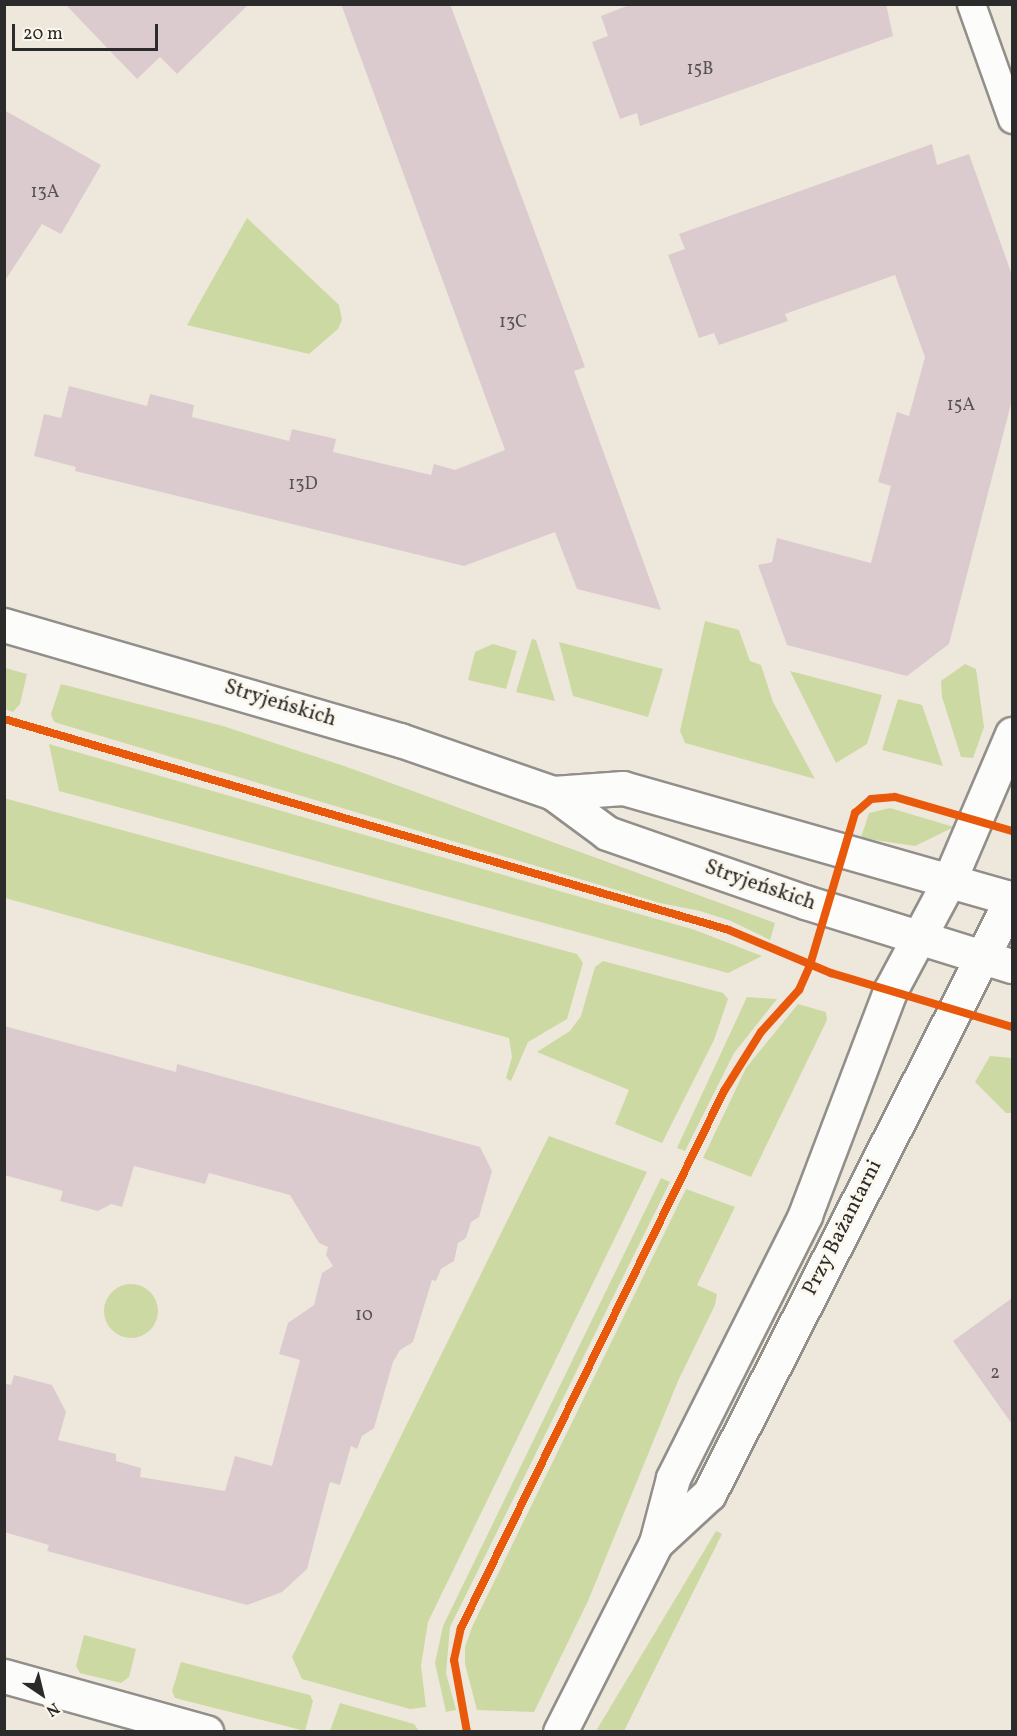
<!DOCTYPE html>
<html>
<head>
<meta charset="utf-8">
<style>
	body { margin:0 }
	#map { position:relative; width:1017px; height:1736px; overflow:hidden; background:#eee8dc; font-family:Vollkorn,serif }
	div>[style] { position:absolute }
	.green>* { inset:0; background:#cdd9a2 }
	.round { border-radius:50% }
	.building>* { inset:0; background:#dbcbcf }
	.roads { filter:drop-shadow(2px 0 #928f8a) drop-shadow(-2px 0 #928f8a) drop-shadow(0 2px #928f8a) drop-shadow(0 -2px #928f8a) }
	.service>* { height:27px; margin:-13.5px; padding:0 13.5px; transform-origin:13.5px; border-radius:13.5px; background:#fcfcfa }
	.minor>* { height:33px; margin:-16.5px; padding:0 16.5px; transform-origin:16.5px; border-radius:16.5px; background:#fcfcfa }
	.tertiary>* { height:33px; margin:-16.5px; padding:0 16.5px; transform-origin:16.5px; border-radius:16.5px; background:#fcfcfa }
	.cycleway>* { height:8px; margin:-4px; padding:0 4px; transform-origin:4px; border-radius:4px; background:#e8590c }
	span { translate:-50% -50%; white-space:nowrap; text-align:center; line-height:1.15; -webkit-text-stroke:5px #fbf7ec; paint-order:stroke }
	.number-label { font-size:18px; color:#575354 }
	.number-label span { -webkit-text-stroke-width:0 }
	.street-label { font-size:21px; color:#2b2b2b }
	.frame { position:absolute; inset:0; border:6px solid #2b2b2b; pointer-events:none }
	.north { position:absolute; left:12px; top:1664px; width:60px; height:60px; -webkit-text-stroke:4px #fbf7ec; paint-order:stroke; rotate:145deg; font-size:16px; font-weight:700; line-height:24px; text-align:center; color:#2b2b2b }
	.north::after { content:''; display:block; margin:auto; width:21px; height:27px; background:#2b2b2b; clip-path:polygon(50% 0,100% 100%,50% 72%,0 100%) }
	.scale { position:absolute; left:12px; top:24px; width:146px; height:27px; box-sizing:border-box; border:3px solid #2b2b2b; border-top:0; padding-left:8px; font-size:18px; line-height:21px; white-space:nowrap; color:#2b2b2b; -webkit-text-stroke:4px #fbf7ec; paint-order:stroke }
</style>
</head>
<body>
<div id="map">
	<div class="green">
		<div style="clip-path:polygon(247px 218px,339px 305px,342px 320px,338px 329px,309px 354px,187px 325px)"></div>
		<div style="clip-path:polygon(705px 621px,739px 630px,750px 661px,761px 665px,773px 702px,815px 779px,685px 743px,680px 731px)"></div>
		<div style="clip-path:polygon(532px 639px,536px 640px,555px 701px,516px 692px)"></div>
		<div style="clip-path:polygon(559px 642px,663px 669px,648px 717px,573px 696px)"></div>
		<div style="clip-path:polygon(493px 644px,517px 651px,506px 689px,468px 680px,475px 652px)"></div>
		<div style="clip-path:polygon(965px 664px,976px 669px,984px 727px,973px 758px,961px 757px,942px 697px,941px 681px)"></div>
		<div style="clip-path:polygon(5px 668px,27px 674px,20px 704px,13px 712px,5px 709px)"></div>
		<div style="clip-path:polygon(790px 671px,882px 695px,867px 744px,836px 763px)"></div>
		<div style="clip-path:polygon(61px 684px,223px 726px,347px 767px,775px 923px,770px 940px,731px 921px,700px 911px,660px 903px,54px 722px,51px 714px)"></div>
		<div style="clip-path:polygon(898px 699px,922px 705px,943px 766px,882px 750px)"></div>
		<div style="clip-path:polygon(49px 744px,695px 930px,762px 956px,728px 973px,59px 791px)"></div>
		<div style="clip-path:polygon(4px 798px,577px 954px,583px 963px,567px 1019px,528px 1042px,511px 1081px,506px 1078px,512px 1057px,509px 1038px,5px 898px)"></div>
		<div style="clip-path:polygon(890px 808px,954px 827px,915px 846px,861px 838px,869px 813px)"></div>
		<div style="clip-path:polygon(603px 961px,723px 993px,728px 999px,714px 1040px,662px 1143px,615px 1124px,629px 1090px,537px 1052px,570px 1031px,581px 1016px,595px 967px)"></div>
		<div style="clip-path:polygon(747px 997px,777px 999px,734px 1053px,685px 1151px,677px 1148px)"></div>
		<div style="clip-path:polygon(798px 1004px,826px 1012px,827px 1020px,751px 1177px,703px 1158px,746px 1068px)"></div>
		<div style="clip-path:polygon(990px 1056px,1012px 1058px,1012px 1113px,1006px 1113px,975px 1082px)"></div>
		<div style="clip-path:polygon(549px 1136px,647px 1172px,428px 1622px,421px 1666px,426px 1707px,410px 1709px,302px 1679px,292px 1657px)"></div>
		<div style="clip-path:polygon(661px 1178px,670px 1182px,450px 1627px,446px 1673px,456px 1710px,446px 1712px,435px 1663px,443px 1626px)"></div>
		<div style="clip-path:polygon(686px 1189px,735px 1207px,697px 1285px,717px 1294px,715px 1305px,678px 1381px,588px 1601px,534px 1712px,477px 1710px,465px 1664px,465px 1647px,472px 1627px)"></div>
		<div class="round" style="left:104px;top:1284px;width:54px;height:54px"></div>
		<div style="clip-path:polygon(716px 1531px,722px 1534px,624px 1731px,596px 1731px)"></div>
		<div style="clip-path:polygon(84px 1635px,136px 1649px,129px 1677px,121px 1683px,80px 1673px,76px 1666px)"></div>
		<div style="clip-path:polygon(181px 1662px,310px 1695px,313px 1701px,305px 1731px,175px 1698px,172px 1691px)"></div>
		<div style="clip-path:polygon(340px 1703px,414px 1724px,419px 1731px,330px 1731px)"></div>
	</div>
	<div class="building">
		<div style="clip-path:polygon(65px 4px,249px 4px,177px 74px,160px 57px,137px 79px)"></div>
		<div style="clip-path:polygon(341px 4px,450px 4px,585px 367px,574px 371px,661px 610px,577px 589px,555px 532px,464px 566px,75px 471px,76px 467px,34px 456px,44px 414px,61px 418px,69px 386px,147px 406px,150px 394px,194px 405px,192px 417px,289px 441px,292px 429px,336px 439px,333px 452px,431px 475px,434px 464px,455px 470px,505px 450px)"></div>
		<div style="clip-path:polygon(632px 4px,886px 4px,893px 36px,640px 126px,637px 113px,620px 119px,592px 42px,608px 36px,601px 16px)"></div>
		<div style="clip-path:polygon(4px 110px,101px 165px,61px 234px,42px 224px,4px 282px)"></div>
		<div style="clip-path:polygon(932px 144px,937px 165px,969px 154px,1012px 275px,1012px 400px,949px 644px,907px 676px,787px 645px,758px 565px,772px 562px,777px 538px,871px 563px,891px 486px,878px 482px,897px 412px,909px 416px,925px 357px,895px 275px,785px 314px,788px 321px,719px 345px,714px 333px,699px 338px,668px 255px,685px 249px,679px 234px)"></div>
		<div style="clip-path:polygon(4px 1026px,176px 1072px,177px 1064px,480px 1147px,492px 1171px,479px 1217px,471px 1222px,466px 1238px,458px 1243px,454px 1261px,441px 1269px,436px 1281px,432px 1280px,413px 1342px,400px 1350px,393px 1362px,374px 1428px,362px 1436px,357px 1449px,351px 1446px,340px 1485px,330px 1482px,307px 1569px,282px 1592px,247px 1605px,47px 1551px,49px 1545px,4px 1532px,4px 1383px,11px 1385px,14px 1375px,52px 1385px,66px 1412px,58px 1440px,116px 1454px,116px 1461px,141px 1468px,140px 1477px,225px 1491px,235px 1456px,272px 1466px,300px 1360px,279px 1354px,288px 1323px,314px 1305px,322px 1273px,333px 1266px,326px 1255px,328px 1247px,319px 1243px,290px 1195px,209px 1173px,205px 1184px,134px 1166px,122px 1207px,111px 1204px,98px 1211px,60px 1201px,63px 1191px,4px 1175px)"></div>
		<div style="clip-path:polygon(1012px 1298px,1012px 1424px,953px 1341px)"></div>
	</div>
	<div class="roads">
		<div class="service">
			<div style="left:971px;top:4px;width:122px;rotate:70.4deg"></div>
		</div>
		<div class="minor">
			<div style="left:656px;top:1543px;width:72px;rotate:-42.8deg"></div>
			<div style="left:709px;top:1494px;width:669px;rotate:-63.05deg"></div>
			<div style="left:4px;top:1676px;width:210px;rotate:15.5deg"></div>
			<div style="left:560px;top:1732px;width:212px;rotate:-63.1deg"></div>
			<div style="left:656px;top:1543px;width:67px;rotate:-75.3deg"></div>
			<div style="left:673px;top:1478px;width:294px;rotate:-63.3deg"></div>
			<div style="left:805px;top:1215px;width:240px;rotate:-69.2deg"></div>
			<div style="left:890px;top:991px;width:125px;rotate:-61.8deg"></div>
			<div style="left:949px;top:881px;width:160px;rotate:-66.8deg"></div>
		</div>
		<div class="tertiary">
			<div style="left:4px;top:625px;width:412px;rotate:16.2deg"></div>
			<div style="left:400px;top:740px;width:162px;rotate:19.1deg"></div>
			<div style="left:553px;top:793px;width:67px;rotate:36.5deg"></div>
			<div style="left:607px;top:833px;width:210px;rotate:19.2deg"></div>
			<div style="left:805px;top:902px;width:217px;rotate:17.2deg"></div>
			<div style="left:553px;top:793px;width:70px;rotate:-4.1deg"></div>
			<div style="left:623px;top:788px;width:405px;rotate:15.9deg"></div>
		</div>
	</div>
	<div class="cycleway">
		<div style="left:4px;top:719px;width:755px;rotate:16.23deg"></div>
		<div style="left:729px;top:930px;width:111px;rotate:22.9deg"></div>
		<div style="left:831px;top:973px;width:189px;rotate:16.6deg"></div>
		<div style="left:467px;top:1732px;width:73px;rotate:-100.2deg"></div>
		<div style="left:454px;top:1660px;width:33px;rotate:-78deg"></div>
		<div style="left:461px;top:1628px;width:598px;rotate:-63.91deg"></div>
		<div style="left:724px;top:1091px;width:70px;rotate:-57.9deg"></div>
		<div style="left:761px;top:1032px;width:57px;rotate:-47.9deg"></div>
		<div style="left:799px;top:990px;width:27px;rotate:-66deg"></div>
		<div style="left:810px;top:965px;width:159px;rotate:-73.5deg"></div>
		<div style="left:855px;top:813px;width:21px;rotate:-41deg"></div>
		<div style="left:871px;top:799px;width:24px;rotate:-5deg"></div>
		<div style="left:895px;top:797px;width:122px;rotate:16.2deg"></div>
	</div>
	<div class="number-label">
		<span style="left:700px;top:70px">15B</span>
		<span style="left:45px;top:193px">13A</span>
		<span style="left:513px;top:323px">13C</span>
		<span style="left:961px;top:406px">15A</span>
		<span style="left:303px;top:485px">13D</span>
		<span style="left:364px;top:1316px">10</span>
		<span style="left:995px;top:1374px">2</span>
	</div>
	<div class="street-label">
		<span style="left:280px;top:704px;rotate:17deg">Stryjeńskich</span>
		<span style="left:760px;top:886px;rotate:19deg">Stryjeńskich</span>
		<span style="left:843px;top:1228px;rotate:-63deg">Przy Bażantarni</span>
	</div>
	<div class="frame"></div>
	<div class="north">N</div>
	<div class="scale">20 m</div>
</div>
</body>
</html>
